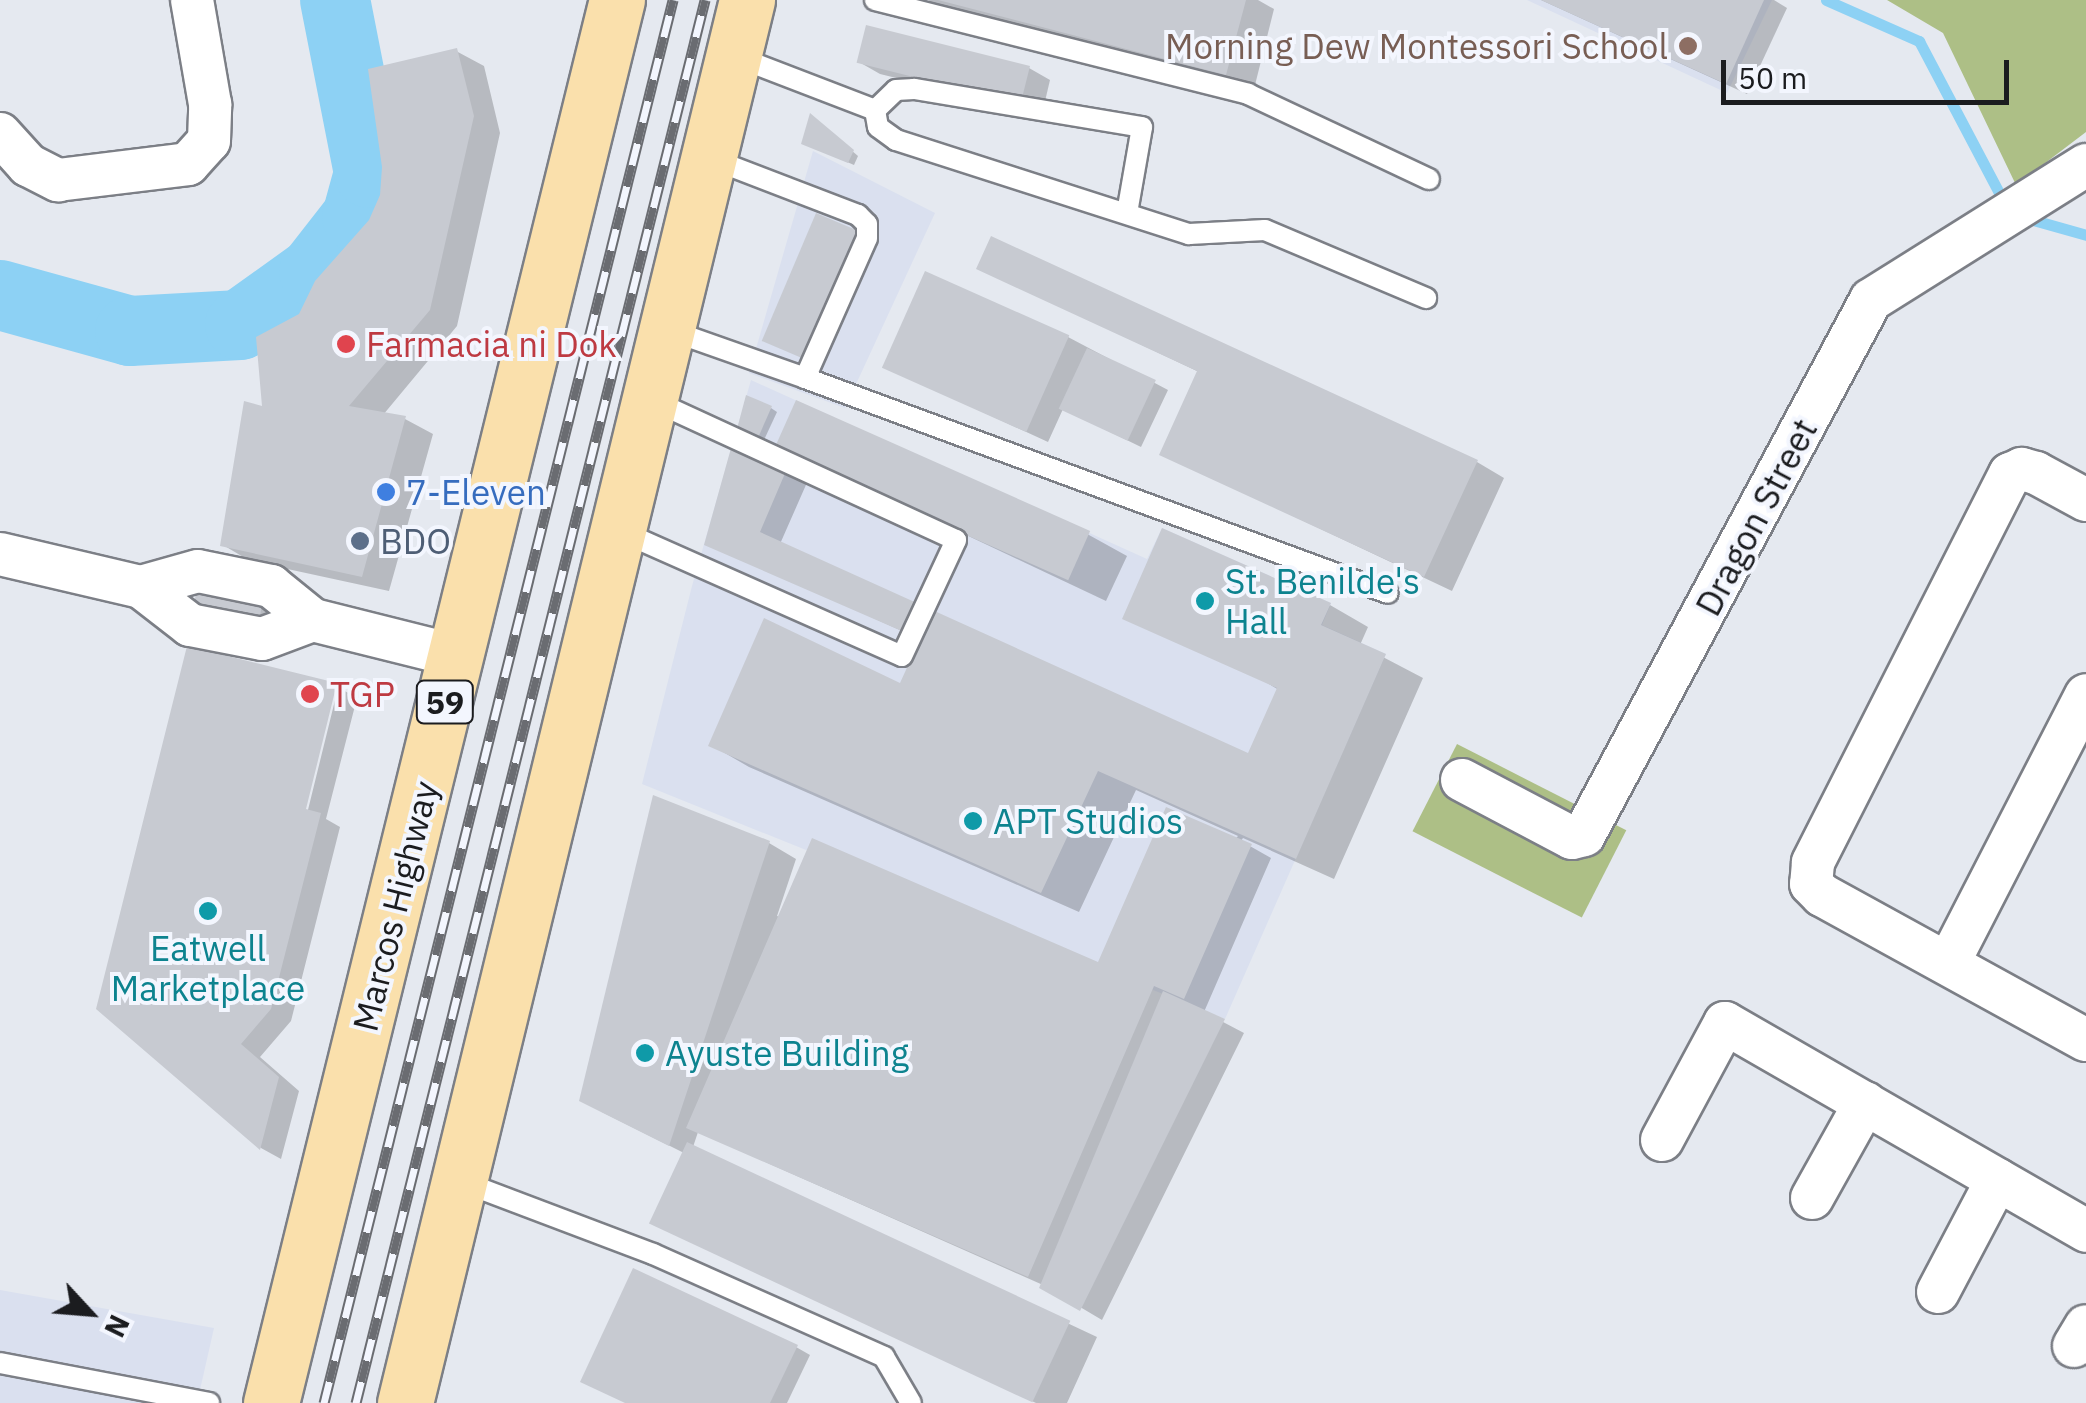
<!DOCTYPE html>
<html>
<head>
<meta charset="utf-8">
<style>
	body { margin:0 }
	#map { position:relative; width:2086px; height:1403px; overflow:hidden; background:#e5e9f0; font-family:"IBM Plex Sans",sans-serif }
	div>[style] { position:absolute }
	.built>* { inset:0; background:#dae0ef }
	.green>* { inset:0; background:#adbf86; transform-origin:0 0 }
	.shadow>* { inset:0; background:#0003 }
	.stream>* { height:11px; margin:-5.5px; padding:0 5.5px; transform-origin:5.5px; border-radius:5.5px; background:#8dd1f4 }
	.river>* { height:70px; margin:-35px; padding:0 35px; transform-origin:35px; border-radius:35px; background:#8dd1f4 }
	.building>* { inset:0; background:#c7cad1; transform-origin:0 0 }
	.roads { filter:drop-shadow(2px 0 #7c7f86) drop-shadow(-2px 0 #7c7f86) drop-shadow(0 2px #7c7f86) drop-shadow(0 -2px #7c7f86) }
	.service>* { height:20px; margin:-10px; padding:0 10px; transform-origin:10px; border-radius:10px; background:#fff }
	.minor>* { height:42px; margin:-21px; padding:0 21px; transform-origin:21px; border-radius:21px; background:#fff }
	.primary>* { height:55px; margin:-27.5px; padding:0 27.5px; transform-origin:27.5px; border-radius:27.5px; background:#fae0ac }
	.rail>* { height:11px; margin-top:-5.5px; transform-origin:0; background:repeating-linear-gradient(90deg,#f3f6fe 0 22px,#6a6c71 0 44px); box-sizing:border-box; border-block:2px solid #6a6c71 }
	.dots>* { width:28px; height:28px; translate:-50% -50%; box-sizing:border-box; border:5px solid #f3f6fe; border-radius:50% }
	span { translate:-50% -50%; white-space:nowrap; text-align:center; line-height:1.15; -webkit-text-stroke:8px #f3f6fe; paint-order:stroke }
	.shield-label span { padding:2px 8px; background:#f3f6fe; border:2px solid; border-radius:8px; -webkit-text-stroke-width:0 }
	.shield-label { font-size:32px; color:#1b1c1f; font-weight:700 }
	.education-label { font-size:35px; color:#785e54 }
	.right { translate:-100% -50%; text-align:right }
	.health-label { font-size:35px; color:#be3a42 }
	.left { translate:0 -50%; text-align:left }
	.shop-label { font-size:35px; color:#366cbe }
	.street-label { font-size:35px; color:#1b1c1f }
	.service-label { font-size:35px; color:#4e5e75 }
	.culture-label { font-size:35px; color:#0d838f }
	.north { position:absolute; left:40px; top:1263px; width:100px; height:100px; -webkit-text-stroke:8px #f3f6fe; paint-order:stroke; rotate:116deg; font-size:28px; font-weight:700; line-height:40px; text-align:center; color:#1b1c1f }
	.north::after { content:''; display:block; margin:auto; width:35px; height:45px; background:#1b1c1f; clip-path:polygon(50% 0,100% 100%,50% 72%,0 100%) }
	.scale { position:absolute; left:1721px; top:60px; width:288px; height:45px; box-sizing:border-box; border:5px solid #1b1c1f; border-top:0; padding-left:12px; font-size:30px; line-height:35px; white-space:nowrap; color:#1b1c1f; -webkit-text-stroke:8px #f3f6fe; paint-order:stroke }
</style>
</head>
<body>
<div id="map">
	<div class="built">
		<div style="clip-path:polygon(1527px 0,1772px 0,1727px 93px)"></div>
		<div style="clip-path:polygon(813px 151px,935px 213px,845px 408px,749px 373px)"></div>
		<div style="clip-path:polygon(751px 380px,1147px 559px,1162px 528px,1331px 603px,1322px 625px,1386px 654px,1225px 1019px,642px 784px,692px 586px)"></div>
		<div style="clip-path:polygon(0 1290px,214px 1328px,197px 1403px,0 1403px)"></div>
	</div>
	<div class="green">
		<div style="clip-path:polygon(1887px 0,2086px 0,2086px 132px,2016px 185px,1943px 33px)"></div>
		<div style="left:1457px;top:744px;width:190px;height:98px;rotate:27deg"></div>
	</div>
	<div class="shadow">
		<div style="clip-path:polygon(928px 0,1258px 0,1274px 9px,1254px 89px,946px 10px)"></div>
		<div style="clip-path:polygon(1541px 0,1774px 0,1787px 8px,1747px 94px)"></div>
		<div style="clip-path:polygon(867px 28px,1029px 68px,1050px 80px,1042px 114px,880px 74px,859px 62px)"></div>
		<div style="clip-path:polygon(456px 51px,484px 66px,500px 133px,457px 326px,383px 415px,405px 419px,433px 434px,389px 591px,250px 561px,223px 545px,265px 409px,301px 316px,371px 221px)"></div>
		<div style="clip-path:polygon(816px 120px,858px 156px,854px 165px,810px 146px)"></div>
		<div style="clip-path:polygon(979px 268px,1477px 462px,1504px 478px,1452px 591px,1162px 454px,1199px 372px)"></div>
		<div style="clip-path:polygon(1068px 337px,1168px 390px,1141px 447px,1063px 409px,1048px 442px,885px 367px)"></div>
		<div style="clip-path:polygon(797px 403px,1089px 535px,1127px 556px,1106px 601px,962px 533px)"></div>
		<div style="clip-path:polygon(771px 408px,777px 412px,764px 440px,746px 431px)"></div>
		<div style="clip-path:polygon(735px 444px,809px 478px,780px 544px,1249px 757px,1279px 690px,1257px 677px,1330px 605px,1368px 627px,1360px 645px,1423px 678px,1334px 879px,1243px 838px,1241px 841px,1271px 858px,1204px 1012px,1244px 1033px,1102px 1320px,1043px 1285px,698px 1132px,693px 1147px,1097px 1337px,1067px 1403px,1036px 1403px,652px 1223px,684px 1153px,602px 1112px,769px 843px,796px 859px,777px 916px,780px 917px,1110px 970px,1238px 836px,1136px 790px,1079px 912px,749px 767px,711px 745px,902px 687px,922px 640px,707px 543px)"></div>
		<div style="clip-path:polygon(199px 589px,275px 608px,271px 632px)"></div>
		<div style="clip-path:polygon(evenodd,189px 649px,336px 686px,357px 698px,326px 819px,340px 827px,291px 1021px,260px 1057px,299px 1091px,281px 1159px,261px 1148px,99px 1008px,189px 649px,333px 688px,338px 688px,305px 822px,300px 820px,333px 688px)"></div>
		<div style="clip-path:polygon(796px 1347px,810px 1355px,787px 1403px,627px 1403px)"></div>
	</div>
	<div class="stream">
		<div style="left:1826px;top:0;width:102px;rotate:23.8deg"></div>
		<div style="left:1919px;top:41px;width:184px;rotate:62.2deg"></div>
		<div style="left:2023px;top:217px;width:66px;rotate:15.9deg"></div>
	</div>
	<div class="river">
		<div style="left:0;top:295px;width:135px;rotate:15.5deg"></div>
		<div style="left:130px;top:331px;width:110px;rotate:-3.1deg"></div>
		<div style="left:240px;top:325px;width:91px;rotate:-35.6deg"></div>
		<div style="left:314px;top:272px;width:70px;rotate:-52deg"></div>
		<div style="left:357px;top:217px;width:46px;rotate:-74.7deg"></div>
		<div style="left:369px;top:173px;width:176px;rotate:-101.1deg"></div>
	</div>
	<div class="building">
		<div style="clip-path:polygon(938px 0,1246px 0,1226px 75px)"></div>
		<div style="clip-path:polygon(1541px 0,1764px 0,1726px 84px)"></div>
		<div style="left:866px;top:25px;width:169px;height:39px;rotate:14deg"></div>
		<div style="clip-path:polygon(457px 48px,474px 116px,430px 310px,349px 406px,406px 416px,362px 577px,220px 546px,244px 401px,262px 406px,256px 337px,299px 314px,315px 281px,369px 220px,380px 195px,382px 167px,368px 69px)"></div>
		<div style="clip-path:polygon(810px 113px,854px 150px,848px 163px,801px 144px)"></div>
		<div style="left:816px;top:213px;width:50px;height:139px;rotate:23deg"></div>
		<div style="clip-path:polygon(991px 236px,1478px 460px,1424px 577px,1159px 455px,1197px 371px,976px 269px)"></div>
		<div style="left:925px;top:271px;width:158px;height:106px;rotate:24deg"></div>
		<div style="left:1087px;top:348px;width:76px;height:67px;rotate:25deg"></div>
		<div style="clip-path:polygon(746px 395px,772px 406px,758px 438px,737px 429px)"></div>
		<div style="left:796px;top:400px;width:322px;height:54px;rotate:24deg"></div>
		<div style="clip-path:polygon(733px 441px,789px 464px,760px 532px,1248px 753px,1277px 688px,1122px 619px,1162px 528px,1331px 603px,1321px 625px,1386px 654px,1296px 859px,1098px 771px,1041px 893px,708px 746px,764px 618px,900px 683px,920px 639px,704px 545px)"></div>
		<div style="left:197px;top:586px;width:67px;height:28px;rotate:9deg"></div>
		<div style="clip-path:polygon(187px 646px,337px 683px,306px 809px,321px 813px,271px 1009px,241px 1044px,279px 1077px,260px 1150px,96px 1009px)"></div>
		<div style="clip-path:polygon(653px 795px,770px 841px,669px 1146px,579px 1101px)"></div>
		<div style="clip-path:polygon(1166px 807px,1252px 844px,1184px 999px,1154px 986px,1028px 1277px,686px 1128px,812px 838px,1098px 962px)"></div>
		<div style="clip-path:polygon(1163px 991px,1225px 1019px,1080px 1311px,1039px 1288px)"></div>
		<div style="left:687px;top:1142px;width:423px;height:90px;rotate:25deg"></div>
		<div style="clip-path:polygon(633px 1268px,798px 1345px,770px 1403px,625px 1403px,580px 1382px)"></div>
	</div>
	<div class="roads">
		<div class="service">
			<div style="left:875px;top:0;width:385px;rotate:14.1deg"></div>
			<div style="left:1248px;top:94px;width:200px;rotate:25.2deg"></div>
			<div style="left:737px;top:57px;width:148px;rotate:21deg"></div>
			<div style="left:1127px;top:213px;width:87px;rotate:-80.1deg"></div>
			<div style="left:1142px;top:127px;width:231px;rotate:-170.5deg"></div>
			<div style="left:914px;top:89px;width:18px;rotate:177deg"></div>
			<div style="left:896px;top:90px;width:29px;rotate:136deg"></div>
			<div style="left:875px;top:110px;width:17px;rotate:80deg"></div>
			<div style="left:878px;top:127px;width:22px;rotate:36deg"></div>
			<div style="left:896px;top:140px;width:308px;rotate:17.8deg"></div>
			<div style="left:1189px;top:234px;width:76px;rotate:-3deg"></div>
			<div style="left:1265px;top:230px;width:175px;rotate:22.9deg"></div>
			<div style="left:669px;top:330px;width:144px;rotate:19.4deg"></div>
			<div style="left:805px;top:378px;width:153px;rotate:-66.1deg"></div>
			<div style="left:867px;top:238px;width:14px;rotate:-90deg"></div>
			<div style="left:867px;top:224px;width:13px;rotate:-135deg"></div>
			<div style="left:858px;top:215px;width:156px;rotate:-159deg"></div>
			<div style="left:805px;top:378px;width:621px;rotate:20.24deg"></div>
			<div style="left:620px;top:531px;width:308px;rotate:23.9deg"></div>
			<div style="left:902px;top:656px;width:128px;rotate:-65deg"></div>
			<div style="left:956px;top:540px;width:336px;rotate:-155.3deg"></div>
			<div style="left:460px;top:1181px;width:206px;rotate:20.7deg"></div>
			<div style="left:653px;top:1254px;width:253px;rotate:24deg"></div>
			<div style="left:884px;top:1357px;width:53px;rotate:59.6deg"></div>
			<div style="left:0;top:1363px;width:213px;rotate:10.8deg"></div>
		</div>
		<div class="minor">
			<div style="left:0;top:134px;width:42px;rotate:47.9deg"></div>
			<div style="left:28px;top:165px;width:34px;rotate:27deg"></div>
			<div style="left:58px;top:180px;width:131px;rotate:-7deg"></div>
			<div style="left:188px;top:164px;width:31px;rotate:-48deg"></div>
			<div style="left:209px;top:141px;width:37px;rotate:-88deg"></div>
			<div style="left:210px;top:104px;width:106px;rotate:-99.8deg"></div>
			<div style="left:2086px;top:500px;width:57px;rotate:-151.6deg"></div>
			<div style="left:2036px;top:473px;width:15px;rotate:-164deg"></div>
			<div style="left:2022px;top:469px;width:13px;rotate:157deg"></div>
			<div style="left:2010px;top:474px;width:436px;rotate:116.9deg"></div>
			<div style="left:1813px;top:863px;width:21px;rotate:95deg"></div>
			<div style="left:1811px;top:884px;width:16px;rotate:45deg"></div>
			<div style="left:1822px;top:895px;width:301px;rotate:28.8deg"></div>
			<div style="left:0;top:554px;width:145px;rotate:13.2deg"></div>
			<div style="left:141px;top:587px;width:62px;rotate:37.8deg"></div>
			<div style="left:190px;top:625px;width:73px;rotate:11deg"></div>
			<div style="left:262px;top:639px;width:54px;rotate:-20.4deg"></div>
			<div style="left:141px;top:587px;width:59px;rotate:-15.7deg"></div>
			<div style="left:198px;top:571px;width:75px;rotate:11.6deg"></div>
			<div style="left:271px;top:586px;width:54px;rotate:39deg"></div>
			<div style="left:313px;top:620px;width:148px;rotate:14deg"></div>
			<div style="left:1462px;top:780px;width:124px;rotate:27.8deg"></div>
			<div style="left:1572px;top:838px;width:12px;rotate:-14deg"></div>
			<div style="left:1584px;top:835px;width:607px;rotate:-61.79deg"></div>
			<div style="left:1871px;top:300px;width:254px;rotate:-32.1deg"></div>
			<div style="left:1949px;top:962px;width:300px;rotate:-62.8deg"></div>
			<div style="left:1662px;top:1140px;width:133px;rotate:-61.7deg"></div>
			<div style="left:1725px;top:1023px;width:417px;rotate:29.9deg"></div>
			<div style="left:1812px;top:1198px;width:109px;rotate:-60.8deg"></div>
			<div style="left:1938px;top:1292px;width:127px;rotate:-62.2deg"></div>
			<div style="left:2074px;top:1346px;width:23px;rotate:-59deg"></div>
		</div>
		<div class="primary">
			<div style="left:271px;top:1403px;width:1445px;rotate:-76.15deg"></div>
			<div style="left:405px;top:1403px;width:1444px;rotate:-76.3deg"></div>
		</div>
	</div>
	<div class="rail">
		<div style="left:324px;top:1403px;width:1446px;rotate:-76.03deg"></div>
		<div style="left:356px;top:1403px;width:1446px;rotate:-76.03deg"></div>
	</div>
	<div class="dots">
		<div style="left:1688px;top:46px;background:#8d6e63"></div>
		<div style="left:346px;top:344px;background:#e0444e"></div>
		<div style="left:386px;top:492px;background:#3f7fe0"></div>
		<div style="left:360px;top:541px;background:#5c6f8a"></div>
		<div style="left:1205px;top:601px;background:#0f9aa8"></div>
		<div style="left:310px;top:694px;background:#e0444e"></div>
		<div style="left:973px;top:821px;background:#0f9aa8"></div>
		<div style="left:208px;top:911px;background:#0f9aa8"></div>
		<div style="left:645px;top:1053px;background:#0f9aa8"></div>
	</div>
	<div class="shield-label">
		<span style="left:445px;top:702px">59</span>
	</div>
	<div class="education-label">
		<span class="right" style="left:1668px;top:46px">Morning Dew Montessori School</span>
	</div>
	<div class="health-label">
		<span class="left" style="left:366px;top:344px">Farmacia ni Dok</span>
		<span class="left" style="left:330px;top:694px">TGP</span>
	</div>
	<div class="shop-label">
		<span class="left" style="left:406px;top:492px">7-Eleven</span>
	</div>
	<div class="street-label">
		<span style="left:1756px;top:517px;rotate:-62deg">Dragon Street</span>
		<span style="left:395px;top:906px;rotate:-76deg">Marcos Highway</span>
	</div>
	<div class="service-label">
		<span class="left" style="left:380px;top:541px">BDO</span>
	</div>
	<div class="culture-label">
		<span class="left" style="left:1225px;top:601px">St. Benilde's<br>Hall</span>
		<span class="left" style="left:993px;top:821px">APT Studios</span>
		<span style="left:208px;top:968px">Eatwell<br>Marketplace</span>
		<span class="left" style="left:665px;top:1053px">Ayuste Building</span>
	</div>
	<div class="north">N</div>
	<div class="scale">50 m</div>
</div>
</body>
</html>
